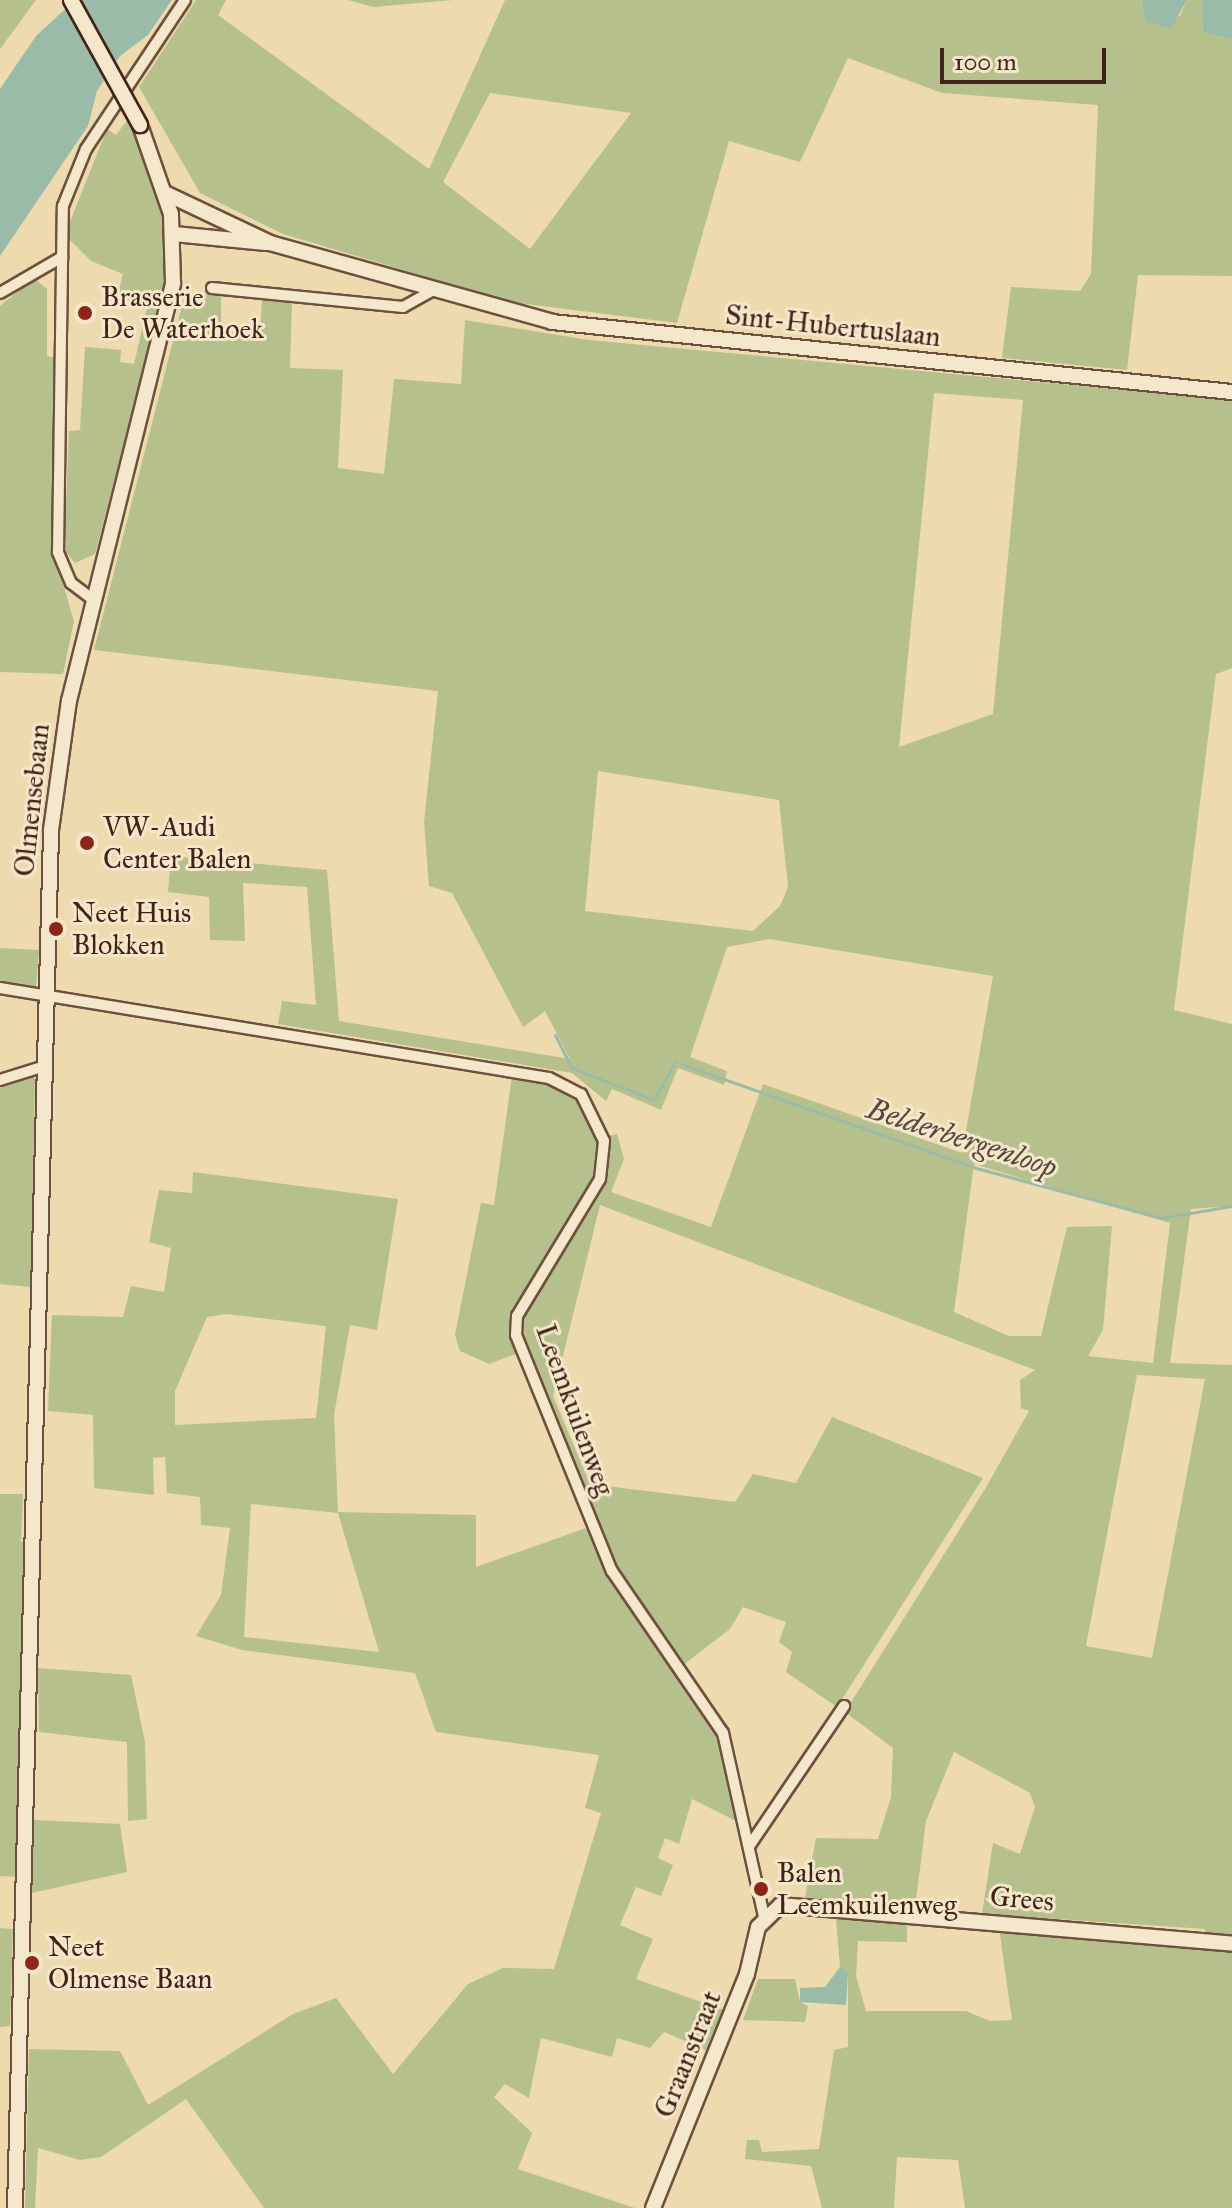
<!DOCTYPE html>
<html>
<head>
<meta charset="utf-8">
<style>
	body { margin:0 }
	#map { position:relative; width:1232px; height:2208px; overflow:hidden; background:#eedaaf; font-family:"IM FELL Great Primer",serif }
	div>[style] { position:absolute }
	.green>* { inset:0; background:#b5c08d }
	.water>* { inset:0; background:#9abba7 }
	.stream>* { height:3px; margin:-1.5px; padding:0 1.5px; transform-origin:1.5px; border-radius:1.5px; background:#9abba7 }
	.roads { filter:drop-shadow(2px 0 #6d513e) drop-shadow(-2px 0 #6d513e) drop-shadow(0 2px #6d513e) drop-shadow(0 -2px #6d513e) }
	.street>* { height:10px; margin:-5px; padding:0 5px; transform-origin:5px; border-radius:5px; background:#f4e7cb }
	.secondary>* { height:14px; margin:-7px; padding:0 7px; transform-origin:7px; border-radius:7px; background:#f4e7cb }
	.bridges { filter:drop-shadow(2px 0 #422318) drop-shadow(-2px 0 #422318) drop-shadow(0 2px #422318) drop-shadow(0 -2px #422318) }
	.secondary-bridge>* { height:14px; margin:-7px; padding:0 7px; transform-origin:7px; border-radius:7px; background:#f4e7cb }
	.dots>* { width:22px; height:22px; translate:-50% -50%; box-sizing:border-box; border:4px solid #f4e7cb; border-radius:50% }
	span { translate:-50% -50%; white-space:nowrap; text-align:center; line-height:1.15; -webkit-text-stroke:6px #f4e7cb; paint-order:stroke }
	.poi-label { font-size:28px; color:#422318 }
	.left { translate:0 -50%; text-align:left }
	.street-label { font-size:28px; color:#422318 }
	.water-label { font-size:30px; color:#58493c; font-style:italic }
	.scale { position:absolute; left:940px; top:48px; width:166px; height:36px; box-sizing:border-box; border:4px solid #422318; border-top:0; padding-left:10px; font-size:24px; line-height:28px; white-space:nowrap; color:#422318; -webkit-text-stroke:6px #f4e7cb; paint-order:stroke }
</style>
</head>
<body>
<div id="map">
	<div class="green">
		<div style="clip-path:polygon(0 0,36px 0,0 49px)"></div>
		<div style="clip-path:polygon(evenodd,196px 0,226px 0,218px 15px,429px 169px,505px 0,1141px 0,1145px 20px,1180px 16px,1187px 0,1201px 0,1203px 32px,1232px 40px,1232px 276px,1138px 275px,1127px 370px,1002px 358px,1011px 287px,1080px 291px,1091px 274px,1098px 105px,942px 93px,848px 58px,800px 162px,729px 141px,677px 323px,510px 302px,283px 234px,200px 193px,139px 87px,196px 0,490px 93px,631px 113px,530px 249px,443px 182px,490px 93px)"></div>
		<div style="clip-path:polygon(348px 0,453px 0,373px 7px)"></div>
		<div style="clip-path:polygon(129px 118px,158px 193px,166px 238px,163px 294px,95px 554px,75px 563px,64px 550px,69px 431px,80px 430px,85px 347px,121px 350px,120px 362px,134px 364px,147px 308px,117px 296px,123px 274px,91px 261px,69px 239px,69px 224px,107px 129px,116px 135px)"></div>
		<div style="clip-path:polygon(34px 278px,47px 289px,47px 356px,56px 358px,52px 547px,74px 621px,63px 674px,0 672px,0 306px)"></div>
		<div style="clip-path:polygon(evenodd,185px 294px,221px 295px,221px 332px,260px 334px,262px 299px,292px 302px,290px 368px,343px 370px,338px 468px,384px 474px,394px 379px,461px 384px,465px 320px,589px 340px,1232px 400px,1232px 668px,1216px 674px,1174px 1010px,1232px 1024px,1232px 1206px,1191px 1209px,1170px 1363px,1232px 1365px,1232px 2208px,965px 2208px,958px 2160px,897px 2157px,894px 2208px,822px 2208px,811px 2166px,745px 2159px,747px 2140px,759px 2140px,762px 2152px,819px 2149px,834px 2050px,848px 2047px,848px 1973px,840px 1967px,836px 1919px,907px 1921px,907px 1942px,858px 1941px,856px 1976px,866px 2011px,966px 2011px,990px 2021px,1012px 2020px,999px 1928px,1203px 1946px,1205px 1929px,982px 1914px,993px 1843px,1020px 1854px,1035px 1807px,1030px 1793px,954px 1752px,926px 1821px,915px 1908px,805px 1898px,816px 1838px,878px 1839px,891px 1797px,893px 1748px,845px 1712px,985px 1489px,1029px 1411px,1021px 1408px,1020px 1380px,1035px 1370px,600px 1205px,553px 1396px,590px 1484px,735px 1502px,753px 1474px,796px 1483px,832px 1417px,983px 1478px,837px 1707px,786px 1672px,792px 1652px,779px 1642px,786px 1622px,743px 1607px,730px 1629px,683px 1665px,619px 1569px,526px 1350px,489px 1364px,460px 1351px,455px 1335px,481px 1203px,494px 1205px,512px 1076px,558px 1084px,579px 1103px,595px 1139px,617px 1134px,624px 1159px,611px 1192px,711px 1227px,763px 1084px,962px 1153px,993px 976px,769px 939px,727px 947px,690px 1057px,727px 1071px,724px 1085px,678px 1068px,661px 1110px,612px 1089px,606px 1101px,572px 1073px,278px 1024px,282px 1001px,316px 1005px,307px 887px,243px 883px,245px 941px,210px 940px,209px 897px,168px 892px,171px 856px,327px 870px,339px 1021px,570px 1059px,545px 1011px,523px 1027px,452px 893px,429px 886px,424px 822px,438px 691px,94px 650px,185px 294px,934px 393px,1023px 400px,993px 714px,899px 747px,934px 393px,185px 294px,598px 771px,779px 800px,788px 887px,780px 906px,753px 931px,585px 911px,598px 771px,185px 294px,974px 1164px,1170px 1223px,1153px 1363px,1088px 1356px,1103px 1330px,1112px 1226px,1067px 1227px,1041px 1336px,1009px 1336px,954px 1312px,974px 1164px,185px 294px,1137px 1375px,1205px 1379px,1152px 1658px,1086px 1646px,1137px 1375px)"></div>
		<div style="clip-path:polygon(0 948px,39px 950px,36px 987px,0 981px)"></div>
		<div style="clip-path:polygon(35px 1071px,32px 1269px,30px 1287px,0 1284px,0 1084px)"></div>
		<div style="clip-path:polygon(evenodd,193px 1172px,398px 1199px,377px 1330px,350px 1325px,334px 1415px,338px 1512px,476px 1515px,476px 1567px,586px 1528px,633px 1615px,717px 1738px,740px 1823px,692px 1799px,679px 1844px,665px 1838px,658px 1858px,673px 1865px,661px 1896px,636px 1887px,620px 1925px,653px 1939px,636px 1979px,724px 2010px,708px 2051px,664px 2032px,650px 2048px,617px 2038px,612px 2057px,541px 2038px,529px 2098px,505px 2084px,494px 2097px,532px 2133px,518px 2169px,635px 2208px,264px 2208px,186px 2099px,101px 2157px,80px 2160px,38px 2148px,35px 2208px,25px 2208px,29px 2049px,120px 2051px,148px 2105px,293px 2014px,336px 1998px,393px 2074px,468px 1984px,503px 1968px,554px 1969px,601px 1813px,585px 1808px,599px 1755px,436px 1732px,415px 1673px,242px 1650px,196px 1636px,221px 1595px,230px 1528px,201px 1525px,200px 1497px,167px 1493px,165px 1457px,153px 1458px,154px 1495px,94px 1488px,93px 1415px,48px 1411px,52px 1315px,123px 1317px,131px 1286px,164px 1292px,171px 1248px,149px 1242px,159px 1190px,192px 1193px,193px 1172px,226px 1314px,326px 1326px,316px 1418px,175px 1425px,175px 1391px,207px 1317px,226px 1314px,193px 1172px,251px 1504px,338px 1513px,379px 1652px,244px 1637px,251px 1504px)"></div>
		<div style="clip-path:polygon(0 1494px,23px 1494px,21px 1542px,28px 1542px,20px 1877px,0 1876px)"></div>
		<div style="clip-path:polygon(38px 1668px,131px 1675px,145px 1742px,147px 1819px,128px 1821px,127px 1742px,39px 1732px)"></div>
		<div style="clip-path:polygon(34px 1820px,120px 1824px,127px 1872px,32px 1893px)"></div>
		<div style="clip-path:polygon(0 1928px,13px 1929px,10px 2026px,0 2027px)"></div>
		<div style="clip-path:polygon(758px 1979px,795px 1979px,800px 2002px,808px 2006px,805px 2022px,743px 2020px)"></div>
	</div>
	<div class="water">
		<div style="clip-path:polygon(75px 0,172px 0,148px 35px,120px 56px,97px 91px,88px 126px,0 256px,0 89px,36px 36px)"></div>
		<div style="clip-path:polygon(1141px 0,1187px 0,1171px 29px,1145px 20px)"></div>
		<div style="clip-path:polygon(1201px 0,1232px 0,1232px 40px,1203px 32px)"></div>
		<div style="clip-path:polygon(840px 1967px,848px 1973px,846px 2005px,800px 2002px,800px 1988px,825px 1987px)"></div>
	</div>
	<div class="stream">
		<div style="left:555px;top:1035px;width:37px;rotate:63deg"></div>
		<div style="left:572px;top:1068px;width:88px;rotate:21.3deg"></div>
		<div style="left:654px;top:1100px;width:43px;rotate:-61.1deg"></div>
		<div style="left:684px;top:1065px;width:314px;rotate:19.4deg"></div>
		<div style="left:980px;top:1169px;width:188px;rotate:15.1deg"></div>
		<div style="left:1161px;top:1218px;width:72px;rotate:-9.6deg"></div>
	</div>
	<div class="roads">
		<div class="street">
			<div style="left:212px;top:288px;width:192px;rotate:5.7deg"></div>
			<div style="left:403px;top:307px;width:33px;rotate:-29deg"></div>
			<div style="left:0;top:293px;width:72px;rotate:-30.1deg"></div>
			<div style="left:95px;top:601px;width:30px;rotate:-143deg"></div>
			<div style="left:71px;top:583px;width:34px;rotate:-113deg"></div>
			<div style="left:58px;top:552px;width:346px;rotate:-89.2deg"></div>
			<div style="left:63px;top:206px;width:61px;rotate:-68deg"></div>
			<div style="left:86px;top:149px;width:179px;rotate:-56.4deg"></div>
			<div style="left:0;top:988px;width:556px;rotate:9.31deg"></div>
			<div style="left:549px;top:1078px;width:36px;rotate:27deg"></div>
			<div style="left:581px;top:1094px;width:52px;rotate:63.9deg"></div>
			<div style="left:604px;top:1141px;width:38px;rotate:96deg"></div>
			<div style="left:600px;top:1179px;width:160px;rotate:121.2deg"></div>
			<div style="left:517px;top:1316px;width:19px;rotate:93deg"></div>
			<div style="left:516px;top:1335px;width:255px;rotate:67.9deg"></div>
			<div style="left:612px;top:1571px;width:196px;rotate:55.6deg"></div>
			<div style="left:723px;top:1733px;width:189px;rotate:77.4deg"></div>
			<div style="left:0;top:1080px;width:47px;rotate:-17.3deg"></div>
			<div style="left:750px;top:1845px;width:168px;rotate:-55.9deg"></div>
		</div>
		<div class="secondary">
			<div style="left:167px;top:194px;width:114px;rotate:25.4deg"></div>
			<div style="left:270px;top:243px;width:293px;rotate:15.6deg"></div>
			<div style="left:552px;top:322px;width:684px;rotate:5.88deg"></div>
			<div style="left:174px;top:234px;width:92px;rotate:5.6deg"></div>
			<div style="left:15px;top:2208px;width:1378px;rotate:-88.5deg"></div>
			<div style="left:51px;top:830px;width:130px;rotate:-82.1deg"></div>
			<div style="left:69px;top:701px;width:431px;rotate:-76deg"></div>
			<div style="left:173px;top:283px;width:69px;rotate:-91.7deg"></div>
			<div style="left:171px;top:214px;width:94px;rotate:-109.2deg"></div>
			<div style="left:653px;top:2208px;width:252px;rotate:-68.1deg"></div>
			<div style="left:747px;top:1974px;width:48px;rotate:-76.8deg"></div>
			<div style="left:758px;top:1927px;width:32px;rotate:-44deg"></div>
			<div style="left:781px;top:1905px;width:453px;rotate:4.9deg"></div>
		</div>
	</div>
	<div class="bridges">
		<div class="secondary-bridge">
			<div style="left:71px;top:0;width:143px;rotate:61.1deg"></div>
		</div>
	</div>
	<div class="dots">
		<div style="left:85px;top:313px;background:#8f2418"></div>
		<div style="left:87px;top:843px;background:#8f2418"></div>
		<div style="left:56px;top:929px;background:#8f2418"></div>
		<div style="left:761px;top:1889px;background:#8f2418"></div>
		<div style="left:32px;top:1963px;background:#8f2418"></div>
	</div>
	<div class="poi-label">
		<span class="left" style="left:101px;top:313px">Brasserie<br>De Waterhoek</span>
		<span class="left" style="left:103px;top:843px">VW-Audi<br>Center Balen</span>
		<span class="left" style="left:72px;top:929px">Neet Huis<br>Blokken</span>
		<span class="left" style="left:777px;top:1889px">Balen<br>Leemkuilenweg</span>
		<span class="left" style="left:48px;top:1963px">Neet<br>Olmense Baan</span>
	</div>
	<div class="street-label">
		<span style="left:833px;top:326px;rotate:6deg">Sint-Hubertuslaan</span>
		<span style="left:32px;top:800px;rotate:-84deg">Olmensebaan</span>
		<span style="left:575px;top:1410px;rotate:70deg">Leemkuilenweg</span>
		<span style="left:1022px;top:1899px;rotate:5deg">Grees</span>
		<span style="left:688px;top:2054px;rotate:-68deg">Graanstraat</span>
	</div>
	<div class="water-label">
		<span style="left:962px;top:1138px;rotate:18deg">Belderbergenloop</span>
	</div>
	<div class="scale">100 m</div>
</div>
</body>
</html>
